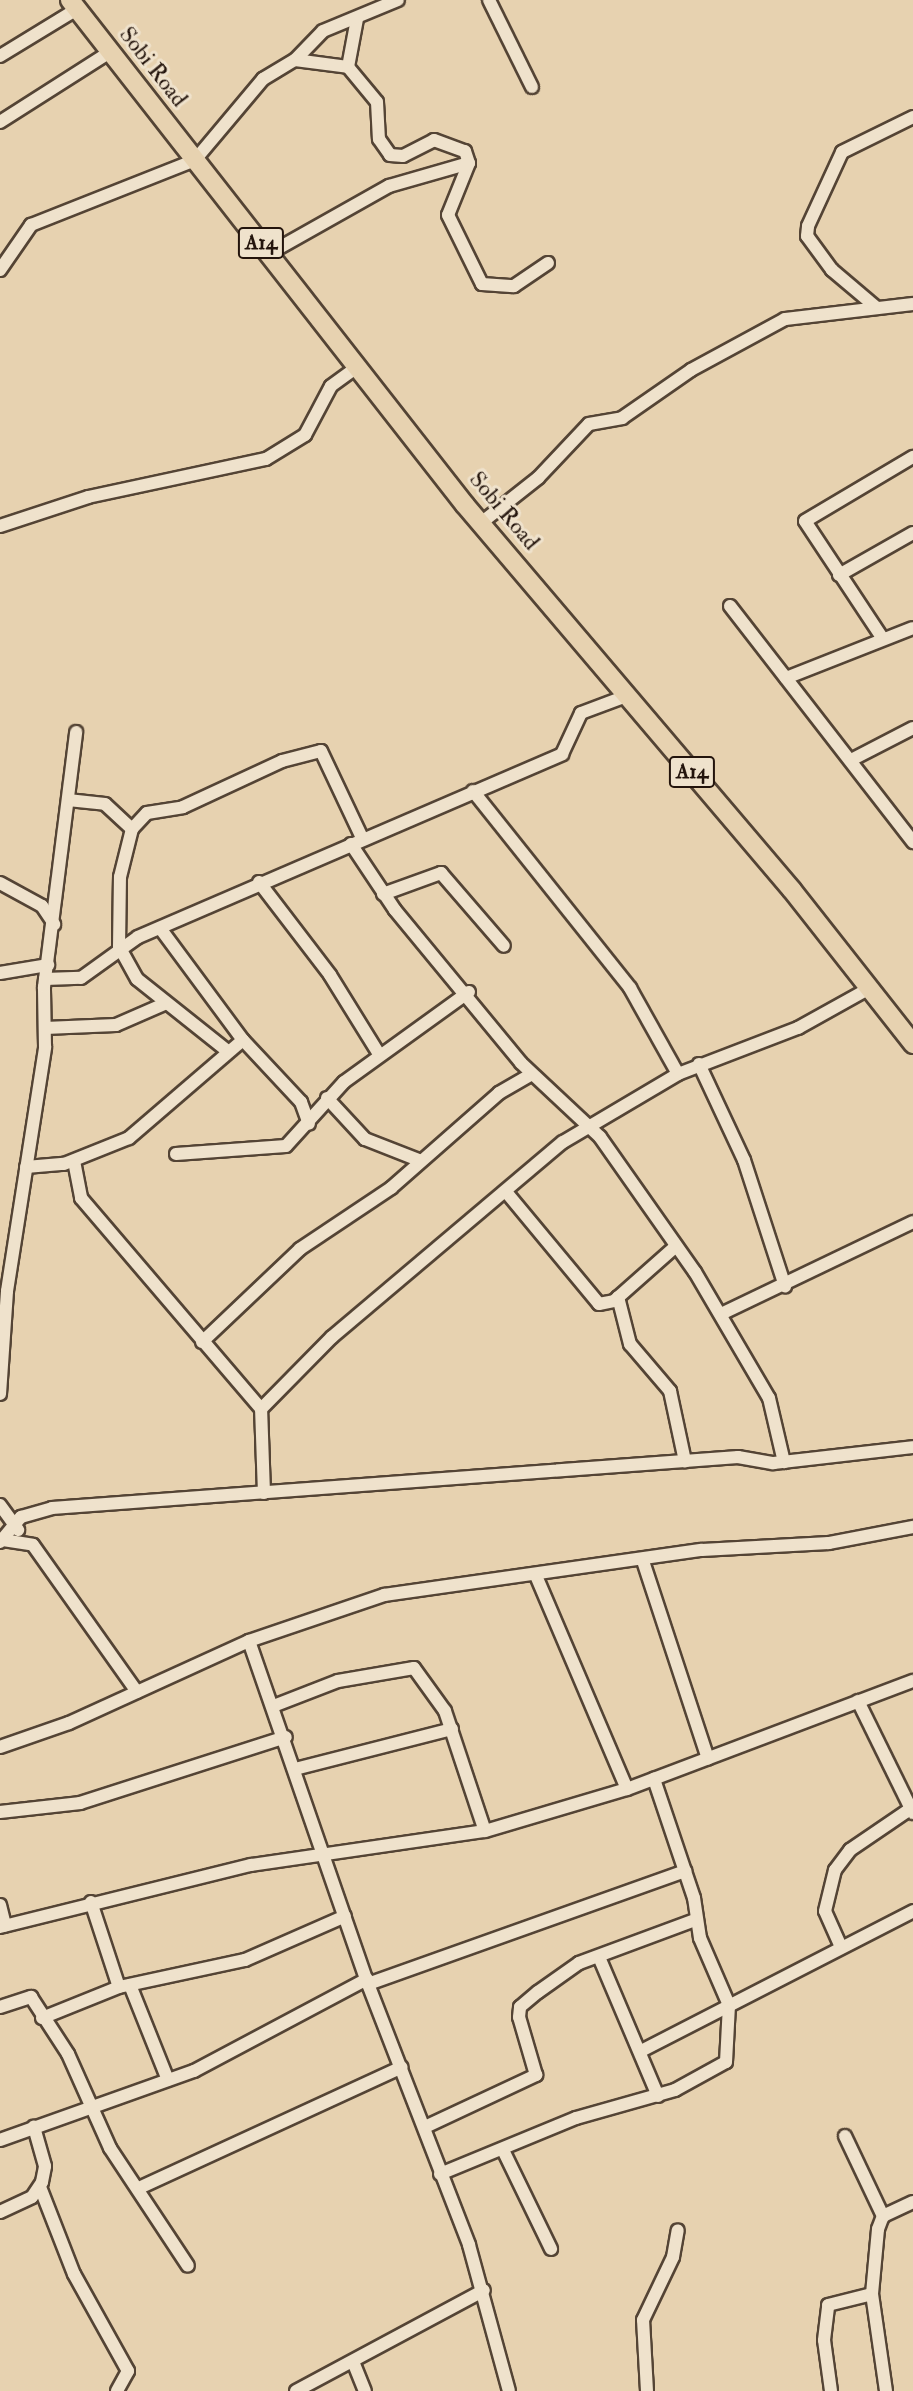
<!DOCTYPE html>
<html>
<head>
<meta charset="utf-8">
<style>
	body { margin:0 }
	#map { position:relative; width:913px; height:2391px; overflow:hidden; background:#e7d2b0; font-family:"IM FELL Double Pica",serif }
	div>[style] { position:absolute }
	.roads { filter:drop-shadow(2px 0 #544435) drop-shadow(-2px 0 #544435) drop-shadow(0 2px #544435) drop-shadow(0 -2px #544435) }
	.minor>* { height:12px; margin:-6px; padding:0 6px; transform-origin:6px; border-radius:6px; background:#efe2cc }
	.highway>* { height:18px; margin:-9px; padding:0 9px; transform-origin:9px; border-radius:9px; background:#e7d2b0 }
	span { translate:-50% -50%; white-space:nowrap; text-align:center; line-height:1.15; -webkit-text-stroke:6px #efe2cc; paint-order:stroke }
	.shield-label span { padding:2px 5px; background:#efe2cc; border:2px solid; border-radius:5px; -webkit-text-stroke-width:0 }
	.shield-label { font-size:21px; color:#23140c; font-weight:700 }
	.street-label { font-size:23px; color:#23140c }
</style>
</head>
<body>
<div id="map">
	<div class="roads">
		<div class="minor">
			<div style="left:489px;top:0;width:97px;rotate:63.7deg"></div>
			<div style="left:0;top:56px;width:90px;rotate:-31.4deg"></div>
			<div style="left:295px;top:60px;width:53px;rotate:7.5deg"></div>
			<div style="left:348px;top:67px;width:45px;rotate:50.4deg"></div>
			<div style="left:377px;top:102px;width:37px;rotate:87deg"></div>
			<div style="left:379px;top:139px;width:19px;rotate:55deg"></div>
			<div style="left:390px;top:155px;width:13px;rotate:4deg"></div>
			<div style="left:403px;top:156px;width:35px;rotate:-27deg"></div>
			<div style="left:434px;top:140px;width:33px;rotate:20deg"></div>
			<div style="left:465px;top:151px;width:13px;rotate:72deg"></div>
			<div style="left:469px;top:163px;width:56px;rotate:112deg"></div>
			<div style="left:448px;top:215px;width:77px;rotate:63.8deg"></div>
			<div style="left:482px;top:284px;width:32px;rotate:4deg"></div>
			<div style="left:514px;top:286px;width:41px;rotate:-34.1deg"></div>
			<div style="left:348px;top:67px;width:49px;rotate:-79.4deg"></div>
			<div style="left:0;top:122px;width:130px;rotate:-32.5deg"></div>
			<div style="left:270px;top:253px;width:137px;rotate:-29.4deg"></div>
			<div style="left:389px;top:186px;width:83px;rotate:-16deg"></div>
			<div style="left:0;top:270px;width:55px;rotate:-55.4deg"></div>
			<div style="left:31px;top:225px;width:176px;rotate:-21.6deg"></div>
			<div style="left:195px;top:160px;width:106px;rotate:-50deg"></div>
			<div style="left:263px;top:79px;width:37px;rotate:-31deg"></div>
			<div style="left:295px;top:60px;width:40px;rotate:-46deg"></div>
			<div style="left:323px;top:31px;width:81px;rotate:-22.5deg"></div>
			<div style="left:877px;top:308px;width:59px;rotate:-139.8deg"></div>
			<div style="left:832px;top:270px;width:42px;rotate:-126.3deg"></div>
			<div style="left:807px;top:236px;width:10px;rotate:-84deg"></div>
			<div style="left:808px;top:226px;width:81px;rotate:-65.3deg"></div>
			<div style="left:842px;top:152px;width:79px;rotate:-26.2deg"></div>
			<div style="left:481px;top:523px;width:73px;rotate:-38.3deg"></div>
			<div style="left:538px;top:478px;width:74px;rotate:-46.6deg"></div>
			<div style="left:589px;top:424px;width:34px;rotate:-10deg"></div>
			<div style="left:622px;top:418px;width:84px;rotate:-34.8deg"></div>
			<div style="left:691px;top:370px;width:107px;rotate:-28.5deg"></div>
			<div style="left:785px;top:319px;width:129px;rotate:-6.7deg"></div>
			<div style="left:0;top:526px;width:93px;rotate:-18.2deg"></div>
			<div style="left:88px;top:497px;width:182px;rotate:-12.1deg"></div>
			<div style="left:266px;top:459px;width:46px;rotate:-31.6deg"></div>
			<div style="left:305px;top:435px;width:55px;rotate:-62deg"></div>
			<div style="left:331px;top:386px;width:34px;rotate:-36deg"></div>
			<div style="left:839px;top:575px;width:85px;rotate:-29.6deg"></div>
			<div style="left:730px;top:606px;width:299px;rotate:52.2deg"></div>
			<div style="left:883px;top:639px;width:141px;rotate:-123.5deg"></div>
			<div style="left:805px;top:521px;width:126px;rotate:-30.7deg"></div>
			<div style="left:786px;top:678px;width:136px;rotate:-21.5deg"></div>
			<div style="left:851px;top:760px;width:70px;rotate:-27.3deg"></div>
			<div style="left:473px;top:791px;width:252px;rotate:51.4deg"></div>
			<div style="left:630px;top:988px;width:98px;rotate:60.8deg"></div>
			<div style="left:68px;top:800px;width:37px;rotate:6deg"></div>
			<div style="left:105px;top:804px;width:37px;rotate:43deg"></div>
			<div style="left:351px;top:844px;width:79px;rotate:56.3deg"></div>
			<div style="left:395px;top:910px;width:198px;rotate:50.5deg"></div>
			<div style="left:521px;top:1063px;width:108px;rotate:43.1deg"></div>
			<div style="left:600px;top:1137px;width:165px;rotate:54.9deg"></div>
			<div style="left:695px;top:1272px;width:146px;rotate:59.6deg"></div>
			<div style="left:769px;top:1398px;width:66px;rotate:76.8deg"></div>
			<div style="left:259px;top:882px;width:117px;rotate:52.6deg"></div>
			<div style="left:330px;top:975px;width:93px;rotate:58.2deg"></div>
			<div style="left:0;top:883px;width:48px;rotate:28.7deg"></div>
			<div style="left:42px;top:906px;width:22px;rotate:56deg"></div>
			<div style="left:383px;top:894px;width:62px;rotate:-19.9deg"></div>
			<div style="left:441px;top:873px;width:96px;rotate:49.2deg"></div>
			<div style="left:160px;top:928px;width:139px;rotate:53.5deg"></div>
			<div style="left:243px;top:1040px;width:85px;rotate:46.9deg"></div>
			<div style="left:301px;top:1102px;width:23px;rotate:70deg"></div>
			<div style="left:0;top:973px;width:49px;rotate:-9.5deg"></div>
			<div style="left:45px;top:979px;width:36px;rotate:-2deg"></div>
			<div style="left:81px;top:978px;width:70px;rotate:-35.7deg"></div>
			<div style="left:138px;top:937px;width:462px;rotate:-23.3deg"></div>
			<div style="left:562px;top:754px;width:45px;rotate:-65.1deg"></div>
			<div style="left:581px;top:713px;width:51px;rotate:-20.6deg"></div>
			<div style="left:45px;top:1028px;width:71px;rotate:-2.4deg"></div>
			<div style="left:116px;top:1025px;width:52px;rotate:-23.6deg"></div>
			<div style="left:225px;top:1049px;width:112px;rotate:-141.5deg"></div>
			<div style="left:137px;top:979px;width:37px;rotate:-119deg"></div>
			<div style="left:119px;top:947px;width:70px;rotate:-89.2deg"></div>
			<div style="left:120px;top:877px;width:49px;rotate:-76deg"></div>
			<div style="left:132px;top:829px;width:22px;rotate:-47deg"></div>
			<div style="left:147px;top:813px;width:36px;rotate:-9deg"></div>
			<div style="left:183px;top:807px;width:109px;rotate:-24.9deg"></div>
			<div style="left:282px;top:761px;width:40px;rotate:-14.4deg"></div>
			<div style="left:321px;top:751px;width:98px;rotate:64.7deg"></div>
			<div style="left:699px;top:1064px;width:106px;rotate:64.9deg"></div>
			<div style="left:744px;top:1160px;width:133px;rotate:72deg"></div>
			<div style="left:327px;top:1098px;width:56px;rotate:47.2deg"></div>
			<div style="left:365px;top:1139px;width:60px;rotate:21.4deg"></div>
			<div style="left:176px;top:1154px;width:110px;rotate:-4.2deg"></div>
			<div style="left:286px;top:1146px;width:86px;rotate:-47.8deg"></div>
			<div style="left:344px;top:1082px;width:154px;rotate:-35.8deg"></div>
			<div style="left:74px;top:1161px;width:38px;rotate:79deg"></div>
			<div style="left:81px;top:1198px;width:277px;rotate:49.5deg"></div>
			<div style="left:26px;top:1167px;width:38px;rotate:-5deg"></div>
			<div style="left:64px;top:1164px;width:70px;rotate:-21.8deg"></div>
			<div style="left:129px;top:1138px;width:150px;rotate:-40.7deg"></div>
			<div style="left:507px;top:1193px;width:144px;rotate:50.3deg"></div>
			<div style="left:599px;top:1304px;width:15px;rotate:-11deg"></div>
			<div style="left:614px;top:1301px;width:83px;rotate:-41.6deg"></div>
			<div style="left:618px;top:1297px;width:49px;rotate:75.7deg"></div>
			<div style="left:630px;top:1344px;width:62px;rotate:49.6deg"></div>
			<div style="left:670px;top:1391px;width:72px;rotate:77.9deg"></div>
			<div style="left:721px;top:1314px;width:213px;rotate:-25.6deg"></div>
			<div style="left:202px;top:1342px;width:135px;rotate:-43.5deg"></div>
			<div style="left:300px;top:1249px;width:110px;rotate:-33.8deg"></div>
			<div style="left:391px;top:1188px;width:144px;rotate:-41.3deg"></div>
			<div style="left:499px;top:1093px;width:38px;rotate:-30deg"></div>
			<div style="left:0;top:1394px;width:103px;rotate:-86.1deg"></div>
			<div style="left:7px;top:1291px;width:247px;rotate:-81.1deg"></div>
			<div style="left:45px;top:1047px;width:60px;rotate:-91deg"></div>
			<div style="left:44px;top:987px;width:257px;rotate:-82.8deg"></div>
			<div style="left:264px;top:1493px;width:84px;rotate:-92deg"></div>
			<div style="left:261px;top:1409px;width:101px;rotate:-45.4deg"></div>
			<div style="left:332px;top:1337px;width:302px;rotate:-40.2deg"></div>
			<div style="left:563px;top:1142px;width:134px;rotate:-30.6deg"></div>
			<div style="left:678px;top:1074px;width:129px;rotate:-21deg"></div>
			<div style="left:798px;top:1028px;width:82px;rotate:-29.1deg"></div>
			<div style="left:0;top:1505px;width:31px;rotate:54deg"></div>
			<div style="left:3px;top:1540px;width:30px;rotate:9deg"></div>
			<div style="left:33px;top:1545px;width:180px;rotate:54.7deg"></div>
			<div style="left:0;top:1542px;width:33px;rotate:-50deg"></div>
			<div style="left:21px;top:1517px;width:32px;rotate:-16deg"></div>
			<div style="left:52px;top:1508px;width:688px;rotate:-4.25deg"></div>
			<div style="left:738px;top:1457px;width:36px;rotate:10deg"></div>
			<div style="left:773px;top:1463px;width:141px;rotate:-6.5deg"></div>
			<div style="left:643px;top:1561px;width:208px;rotate:71.8deg"></div>
			<div style="left:537px;top:1578px;width:229px;rotate:66.9deg"></div>
			<div style="left:249px;top:1641px;width:363px;rotate:70.9deg"></div>
			<div style="left:368px;top:1984px;width:280px;rotate:68.8deg"></div>
			<div style="left:469px;top:2245px;width:151px;rotate:74.7deg"></div>
			<div style="left:858px;top:1701px;width:125px;rotate:63.8deg"></div>
			<div style="left:276px;top:1705px;width:66px;rotate:-21.2deg"></div>
			<div style="left:338px;top:1681px;width:77px;rotate:-9.7deg"></div>
			<div style="left:414px;top:1668px;width:53px;rotate:54.2deg"></div>
			<div style="left:445px;top:1711px;width:126px;rotate:71.6deg"></div>
			<div style="left:0;top:1747px;width:73px;rotate:-19.2deg"></div>
			<div style="left:69px;top:1723px;width:198px;rotate:-24.5deg"></div>
			<div style="left:249px;top:1641px;width:143px;rotate:-18.8deg"></div>
			<div style="left:384px;top:1595px;width:321px;rotate:-8.1deg"></div>
			<div style="left:702px;top:1550px;width:127px;rotate:-3.2deg"></div>
			<div style="left:829px;top:1543px;width:86px;rotate:-10.8deg"></div>
			<div style="left:295px;top:1769px;width:162px;rotate:-14.3deg"></div>
			<div style="left:0;top:1812px;width:81px;rotate:-6.4deg"></div>
			<div style="left:80px;top:1803px;width:216px;rotate:-17.8deg"></div>
			<div style="left:91px;top:1902px;width:89px;rotate:71.8deg"></div>
			<div style="left:0;top:1905px;width:21px;rotate:76deg"></div>
			<div style="left:0;top:1927px;width:259px;rotate:-13.9deg"></div>
			<div style="left:251px;top:1865px;width:236px;rotate:-8.3deg"></div>
			<div style="left:485px;top:1831px;width:148px;rotate:-16.5deg"></div>
			<div style="left:627px;top:1789px;width:306px;rotate:-20.7deg"></div>
			<div style="left:841px;top:1947px;width:39px;rotate:-114deg"></div>
			<div style="left:825px;top:1911px;width:42px;rotate:-76.3deg"></div>
			<div style="left:835px;top:1870px;width:25px;rotate:-53deg"></div>
			<div style="left:850px;top:1850px;width:76px;rotate:-34.3deg"></div>
			<div style="left:599px;top:1957px;width:151px;rotate:67deg"></div>
			<div style="left:368px;top:1984px;width:337px;rotate:-19.6deg"></div>
			<div style="left:130px;top:1985px;width:102px;rotate:68.2deg"></div>
			<div style="left:0;top:2007px;width:33px;rotate:-18deg"></div>
			<div style="left:31px;top:1997px;width:68px;rotate:57deg"></div>
			<div style="left:68px;top:2054px;width:103px;rotate:65.9deg"></div>
			<div style="left:110px;top:2148px;width:141px;rotate:56.5deg"></div>
			<div style="left:42px;top:2018px;width:83px;rotate:-21.9deg"></div>
			<div style="left:119px;top:1987px;width:129px;rotate:-12.1deg"></div>
			<div style="left:245px;top:1960px;width:109px;rotate:-23.7deg"></div>
			<div style="left:643px;top:2050px;width:304px;rotate:-27.2deg"></div>
			<div style="left:425px;top:2127px;width:123px;rotate:-25.1deg"></div>
			<div style="left:536px;top:2075px;width:60px;rotate:-106.3deg"></div>
			<div style="left:519px;top:2017px;width:10px;rotate:-84deg"></div>
			<div style="left:520px;top:2007px;width:23px;rotate:-40deg"></div>
			<div style="left:538px;top:1992px;width:50px;rotate:-35.3deg"></div>
			<div style="left:579px;top:1963px;width:124px;rotate:-20.3deg"></div>
			<div style="left:845px;top:2136px;width:89px;rotate:64.6deg"></div>
			<div style="left:0;top:2140px;width:206px;rotate:-19.6deg"></div>
			<div style="left:194px;top:2071px;width:196px;rotate:-28deg"></div>
			<div style="left:503px;top:2150px;width:110px;rotate:64.1deg"></div>
			<div style="left:440px;top:2174px;width:147px;rotate:-22.4deg"></div>
			<div style="left:576px;top:2118px;width:103px;rotate:-15.8deg"></div>
			<div style="left:675px;top:2090px;width:58px;rotate:-28.8deg"></div>
			<div style="left:726px;top:2062px;width:57px;rotate:-87deg"></div>
			<div style="left:729px;top:2005px;width:73px;rotate:-113.4deg"></div>
			<div style="left:700px;top:1938px;width:40px;rotate:-98.5deg"></div>
			<div style="left:694px;top:1898px;width:126px;rotate:-108.6deg"></div>
			<div style="left:40px;top:2187px;width:93px;rotate:68.7deg"></div>
			<div style="left:74px;top:2274px;width:111px;rotate:60.9deg"></div>
			<div style="left:128px;top:2371px;width:23px;rotate:119deg"></div>
			<div style="left:139px;top:2188px;width:289px;rotate:-24.7deg"></div>
			<div style="left:0;top:2212px;width:35px;rotate:-25deg"></div>
			<div style="left:32px;top:2197px;width:18px;rotate:-56deg"></div>
			<div style="left:42px;top:2182px;width:16px;rotate:-79deg"></div>
			<div style="left:45px;top:2166px;width:41px;rotate:-105.8deg"></div>
			<div style="left:354px;top:2364px;width:29px;rotate:68deg"></div>
			<div style="left:296px;top:2391px;width:213px;rotate:-28.2deg"></div>
			<div style="left:647px;top:2391px;width:71px;rotate:-93.2deg"></div>
			<div style="left:643px;top:2320px;width:70px;rotate:-64.5deg"></div>
			<div style="left:673px;top:2257px;width:27px;rotate:-80deg"></div>
			<div style="left:831px;top:2391px;width:51px;rotate:-97.8deg"></div>
			<div style="left:824px;top:2340px;width:35px;rotate:-83deg"></div>
			<div style="left:828px;top:2305px;width:45px;rotate:-14deg"></div>
			<div style="left:886px;top:2391px;width:98px;rotate:-98.2deg"></div>
			<div style="left:872px;top:2294px;width:65px;rotate:-84.7deg"></div>
			<div style="left:878px;top:2229px;width:14px;rotate:-69deg"></div>
			<div style="left:883px;top:2216px;width:33px;rotate:-25deg"></div>
		</div>
		<div class="highway">
			<div style="left:70px;top:0;width:641px;rotate:51.97deg"></div>
			<div style="left:465px;top:505px;width:505px;rotate:49.66deg"></div>
			<div style="left:792px;top:890px;width:196px;rotate:51.8deg"></div>
		</div>
	</div>
	<div class="shield-label">
		<span style="left:261px;top:243px">A14</span>
		<span style="left:692px;top:772px">A14</span>
	</div>
	<div class="street-label">
		<span style="left:153px;top:67px;rotate:52deg">Sobi Road</span>
		<span style="left:504px;top:511px;rotate:50deg">Sobi Road</span>
	</div>
</div>
</body>
</html>
